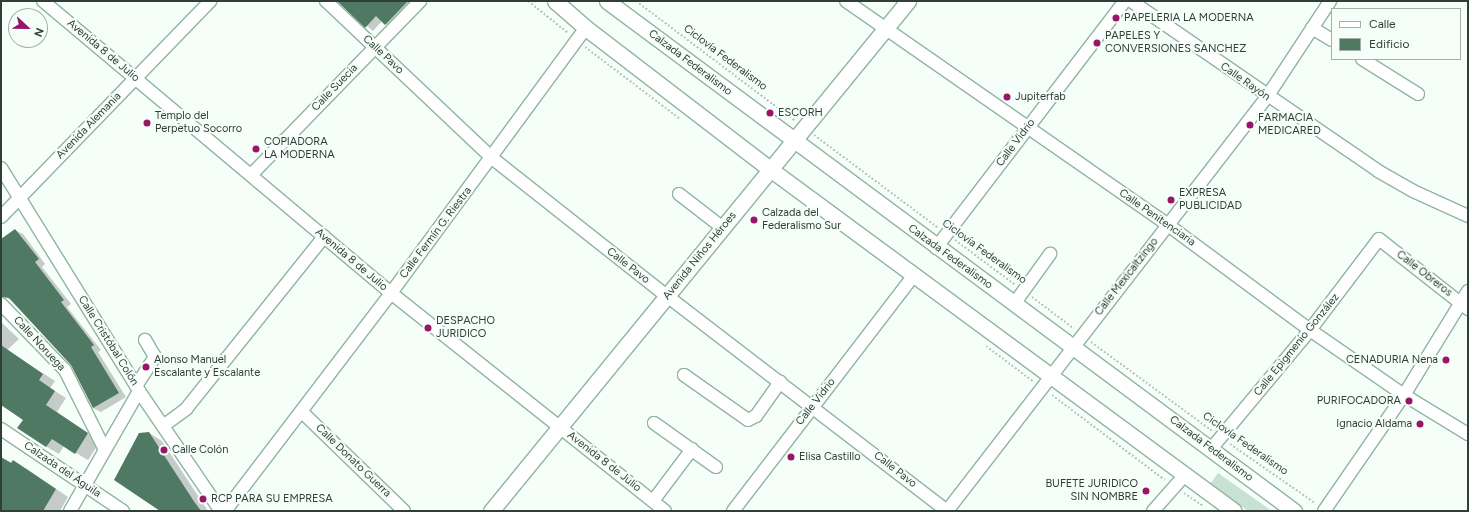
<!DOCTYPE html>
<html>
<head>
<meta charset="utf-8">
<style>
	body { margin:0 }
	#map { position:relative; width:1469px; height:512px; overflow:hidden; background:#f6fefa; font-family:Figtree,sans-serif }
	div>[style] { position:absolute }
	.green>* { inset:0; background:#c7e2d3 }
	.shadow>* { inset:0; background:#0003 }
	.building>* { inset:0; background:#507964 }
	.path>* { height:2px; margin-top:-1px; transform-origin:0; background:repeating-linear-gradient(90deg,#bac4bf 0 2px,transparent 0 4px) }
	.roads { filter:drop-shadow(1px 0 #92b4a2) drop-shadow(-1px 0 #92b4a2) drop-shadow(0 1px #92b4a2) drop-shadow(0 -1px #92b4a2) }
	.minor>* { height:12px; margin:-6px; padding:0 6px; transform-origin:6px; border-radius:6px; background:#fff }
	.major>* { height:15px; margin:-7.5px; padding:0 7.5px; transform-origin:7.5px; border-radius:7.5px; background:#fff }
	.dots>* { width:11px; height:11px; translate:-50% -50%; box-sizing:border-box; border:2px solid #f6fefa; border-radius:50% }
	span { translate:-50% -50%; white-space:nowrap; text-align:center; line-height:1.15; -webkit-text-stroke:4px #f6fefa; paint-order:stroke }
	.poi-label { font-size:11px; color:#2f3e36 }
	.left { translate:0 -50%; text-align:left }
	.right { translate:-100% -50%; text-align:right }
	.street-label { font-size:11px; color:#2f3e36 }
	.frame { position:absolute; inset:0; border:2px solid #2f3e36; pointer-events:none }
	.legend { position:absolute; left:1331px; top:8px; width:130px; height:52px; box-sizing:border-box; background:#f6fefa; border:1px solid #a6b1ac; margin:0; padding:5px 7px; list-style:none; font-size:12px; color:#2f3e36 }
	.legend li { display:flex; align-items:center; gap:8px; height:20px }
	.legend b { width:20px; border:1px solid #a6b1ac }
	.north { position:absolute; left:8px; top:8px; width:40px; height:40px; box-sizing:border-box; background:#f6fefa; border:1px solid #a6b1ac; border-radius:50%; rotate:112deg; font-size:11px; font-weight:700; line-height:16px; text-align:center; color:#2f3e36 }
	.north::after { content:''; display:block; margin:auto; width:14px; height:18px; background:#9a1468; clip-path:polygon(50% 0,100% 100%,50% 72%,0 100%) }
</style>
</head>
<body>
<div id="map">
	<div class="green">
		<div style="clip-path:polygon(1218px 473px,1272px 511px,1248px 511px,1210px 484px)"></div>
	</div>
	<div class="shadow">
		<div style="clip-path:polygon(337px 1px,419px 1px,393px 29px,382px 21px,373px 31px)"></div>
		<div style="clip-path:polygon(15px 230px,23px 234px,45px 264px,42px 267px,71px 304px,67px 307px,101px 350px,98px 352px,126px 397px,101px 412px,93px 408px,71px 364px,12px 301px,1px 293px,1px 241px)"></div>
		<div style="clip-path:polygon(1px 322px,19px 339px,7px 350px,55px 381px,50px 388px,66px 398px,57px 412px,100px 442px,88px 460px,64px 446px,59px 454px,47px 447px,18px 428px,24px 419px,1px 404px)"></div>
		<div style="clip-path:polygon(149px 433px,162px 441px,208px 511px,161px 511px)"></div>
		<div style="clip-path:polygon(1px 458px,27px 469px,68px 497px,60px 511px,1px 511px)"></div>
	</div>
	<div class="building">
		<div style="clip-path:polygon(337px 1px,408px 1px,385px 25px,376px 16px,365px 28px)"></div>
		<div style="clip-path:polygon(15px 229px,39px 259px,35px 262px,64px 300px,61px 302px,94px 345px,91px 347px,119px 393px,93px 408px,71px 365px,9px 298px,1px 297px,1px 239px)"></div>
		<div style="clip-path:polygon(1px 345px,43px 374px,39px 380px,55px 391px,46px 405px,88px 433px,75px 454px,52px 439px,46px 447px,17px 428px,23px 420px,1px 405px)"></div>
		<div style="clip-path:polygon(149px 432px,193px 500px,201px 511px,160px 511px,114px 480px,139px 433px)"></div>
		<div style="clip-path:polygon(1px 457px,11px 463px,13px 460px,56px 489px,43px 511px,1px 511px)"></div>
	</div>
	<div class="path">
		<div style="left:528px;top:1px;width:51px;rotate:38.7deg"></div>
		<div style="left:636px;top:1px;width:198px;rotate:37deg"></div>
		<div style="left:585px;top:47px;width:118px;rotate:37.1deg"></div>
		<div style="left:814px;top:135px;width:154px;rotate:36.8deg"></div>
		<div style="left:955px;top:240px;width:74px;rotate:36.7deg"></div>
		<div style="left:1032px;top:297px;width:51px;rotate:37.1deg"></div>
		<div style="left:1091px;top:342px;width:150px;rotate:36.3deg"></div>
		<div style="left:986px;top:346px;width:60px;rotate:36.9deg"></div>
		<div style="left:1052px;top:395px;width:141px;rotate:37deg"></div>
		<div style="left:1230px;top:444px;width:103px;rotate:34.8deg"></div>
		<div style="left:1184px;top:493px;width:23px;rotate:34deg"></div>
	</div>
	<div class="roads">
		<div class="minor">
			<div style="left:43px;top:1px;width:454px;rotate:40deg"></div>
			<div style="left:391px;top:293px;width:350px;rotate:38.5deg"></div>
			<div style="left:326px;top:1px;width:228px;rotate:43.4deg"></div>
			<div style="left:492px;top:158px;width:223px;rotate:38.3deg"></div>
			<div style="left:667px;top:296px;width:353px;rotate:37.5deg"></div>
			<div style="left:846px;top:1px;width:392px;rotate:34.8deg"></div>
			<div style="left:1168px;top:225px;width:177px;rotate:36.5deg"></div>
			<div style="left:1310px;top:330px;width:114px;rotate:34.7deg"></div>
			<div style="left:1404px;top:395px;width:75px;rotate:31.4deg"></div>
			<div style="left:1131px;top:1px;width:300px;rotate:34.5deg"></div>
			<div style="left:1378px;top:171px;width:40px;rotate:29.7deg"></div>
			<div style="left:1413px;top:191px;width:60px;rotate:24.4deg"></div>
			<div style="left:1312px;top:28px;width:23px;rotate:31deg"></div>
			<div style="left:1362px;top:59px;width:66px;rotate:32deg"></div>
			<div style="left:1px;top:168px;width:262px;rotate:58.2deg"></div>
			<div style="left:139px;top:391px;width:145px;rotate:55.7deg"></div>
			<div style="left:251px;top:175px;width:243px;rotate:-45.8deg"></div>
			<div style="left:679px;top:194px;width:56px;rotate:37.7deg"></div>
			<div style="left:1px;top:217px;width:301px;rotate:-45.9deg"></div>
			<div style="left:936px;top:248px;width:311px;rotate:-52.6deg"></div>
			<div style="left:1px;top:304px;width:92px;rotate:45.9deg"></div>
			<div style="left:65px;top:370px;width:89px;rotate:63.4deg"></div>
			<div style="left:1014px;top:304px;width:62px;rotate:-54.2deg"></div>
			<div style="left:684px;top:375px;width:78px;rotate:35.1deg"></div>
			<div style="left:748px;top:420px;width:9px;rotate:-27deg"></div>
			<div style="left:756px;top:416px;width:42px;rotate:-54.8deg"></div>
			<div style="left:136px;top:386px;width:35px;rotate:-57deg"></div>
			<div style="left:155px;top:357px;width:20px;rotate:-120deg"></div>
			<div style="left:302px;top:412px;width:142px;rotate:44.1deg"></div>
			<div style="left:654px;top:423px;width:76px;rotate:35.4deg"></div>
			<div style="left:163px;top:426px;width:29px;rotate:-36deg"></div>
			<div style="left:186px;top:409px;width:221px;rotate:-51.3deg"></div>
			<div style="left:1px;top:429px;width:147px;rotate:33.9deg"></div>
			<div style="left:1211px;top:449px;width:155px;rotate:-50.2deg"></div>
			<div style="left:1310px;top:330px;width:114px;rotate:-52.8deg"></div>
			<div style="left:1379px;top:239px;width:113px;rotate:38.2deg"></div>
			<div style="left:653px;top:501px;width:65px;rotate:-53.1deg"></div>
			<div style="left:70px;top:511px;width:138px;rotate:-60.1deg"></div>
			<div style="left:225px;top:511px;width:274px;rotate:-52.7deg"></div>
			<div style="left:391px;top:293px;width:329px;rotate:-53.7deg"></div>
			<div style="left:733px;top:511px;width:297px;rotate:-52.5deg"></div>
			<div style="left:947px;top:511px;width:523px;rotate:-52.3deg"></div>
			<div style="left:1267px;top:97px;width:115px;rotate:-56.7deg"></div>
			<div style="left:1153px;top:511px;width:48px;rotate:-48.4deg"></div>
			<div style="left:1324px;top:511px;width:141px;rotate:-55.4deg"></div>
			<div style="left:1404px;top:395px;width:122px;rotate:-58.4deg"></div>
		</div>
		<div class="major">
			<div style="left:555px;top:1px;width:41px;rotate:41.1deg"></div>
			<div style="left:586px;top:28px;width:232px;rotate:37.5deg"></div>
			<div style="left:770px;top:169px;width:576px;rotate:36.39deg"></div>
			<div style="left:607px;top:1px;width:856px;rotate:36.59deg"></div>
			<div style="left:491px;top:511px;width:659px;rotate:-50.73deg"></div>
		</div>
	</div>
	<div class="dots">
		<div style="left:1116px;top:18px;background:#9a1468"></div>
		<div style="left:1097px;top:43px;background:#9a1468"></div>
		<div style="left:1007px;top:97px;background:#9a1468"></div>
		<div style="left:770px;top:113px;background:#9a1468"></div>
		<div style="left:147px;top:123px;background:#9a1468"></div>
		<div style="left:1250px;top:125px;background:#9a1468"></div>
		<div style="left:256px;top:149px;background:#9a1468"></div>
		<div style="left:1171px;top:200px;background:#9a1468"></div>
		<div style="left:754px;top:220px;background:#9a1468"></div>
		<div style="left:428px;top:328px;background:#9a1468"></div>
		<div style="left:1446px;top:360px;background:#9a1468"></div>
		<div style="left:146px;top:367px;background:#9a1468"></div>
		<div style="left:1409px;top:401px;background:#9a1468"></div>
		<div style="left:1420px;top:424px;background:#9a1468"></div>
		<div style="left:164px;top:450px;background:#9a1468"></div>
		<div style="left:791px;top:457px;background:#9a1468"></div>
		<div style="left:1146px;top:491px;background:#9a1468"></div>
		<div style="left:203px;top:499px;background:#9a1468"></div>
	</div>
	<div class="poi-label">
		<span class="left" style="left:1124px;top:18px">PAPELERIA LA MODERNA</span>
		<span class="left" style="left:1105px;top:43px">PAPELES Y<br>CONVERSIONES SANCHEZ</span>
		<span class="left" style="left:1015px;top:97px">Jupiterfab</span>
		<span class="left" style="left:778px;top:113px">ESCORH</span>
		<span class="left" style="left:155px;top:123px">Templo del<br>Perpetuo Socorro</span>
		<span class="left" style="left:1258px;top:125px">FARMACIA<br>MEDICARED</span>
		<span class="left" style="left:264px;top:149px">COPIADORA<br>LA MODERNA</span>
		<span class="left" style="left:1179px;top:200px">EXPRESA<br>PUBLICIDAD</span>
		<span class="left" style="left:762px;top:220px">Calzada del<br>Federalismo Sur</span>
		<span class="left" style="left:436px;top:328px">DESPACHO<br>JURIDICO</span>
		<span class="right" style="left:1438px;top:360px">CENADURIA Nena</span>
		<span class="left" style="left:154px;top:367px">Alonso Manuel<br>Escalante y Escalante</span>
		<span class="right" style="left:1401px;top:401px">PURIFOCADORA</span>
		<span class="right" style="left:1412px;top:424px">Ignacio Aldama</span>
		<span class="left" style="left:172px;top:450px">Calle Colón</span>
		<span class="left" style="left:799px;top:457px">Elisa Castillo</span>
		<span class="right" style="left:1138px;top:491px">BUFETE JURIDICO<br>SIN NOMBRE</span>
		<span class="left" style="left:211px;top:499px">RCP PARA SU EMPRESA</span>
	</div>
	<div class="street-label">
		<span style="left:103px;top:51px;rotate:40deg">Avenida 8 de Julio</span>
		<span style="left:383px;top:55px;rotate:43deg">Calle Pavo</span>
		<span style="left:725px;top:58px;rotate:37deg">Ciclovía Federalismo</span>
		<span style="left:690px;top:63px;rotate:37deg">Calzada Federalismo</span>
		<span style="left:1245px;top:82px;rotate:35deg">Calle Rayón</span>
		<span style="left:335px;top:88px;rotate:-46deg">Calle Suecia</span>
		<span style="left:89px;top:126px;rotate:-46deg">Avenida Alemania</span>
		<span style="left:1016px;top:143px;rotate:-53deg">Calle Vidrio</span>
		<span style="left:1157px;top:218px;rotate:35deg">Calle Penitenciaria</span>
		<span style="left:436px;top:233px;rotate:-53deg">Calle Fermín G. Riestra</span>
		<span style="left:984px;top:252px;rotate:36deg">Ciclovía Federalismo</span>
		<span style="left:700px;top:256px;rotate:-51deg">Avenida Niños Héroes</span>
		<span style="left:950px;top:257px;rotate:36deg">Calzada Federalismo</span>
		<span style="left:351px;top:260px;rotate:40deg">Avenida 8 de Julio</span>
		<span style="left:628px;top:266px;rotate:38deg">Calle Pavo</span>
		<span style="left:1424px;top:274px;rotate:38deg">Calle Obreros</span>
		<span style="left:1127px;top:277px;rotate:-52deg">Calle Mexicaltzingo</span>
		<span style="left:108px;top:341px;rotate:58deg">Calle Cristóbal Colón</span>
		<span style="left:39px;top:344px;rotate:47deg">Calle Noruega</span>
		<span style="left:1297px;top:345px;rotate:-51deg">Calle Epigmenio González</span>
		<span style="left:816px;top:402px;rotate:-52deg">Calle Vidrio</span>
		<span style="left:1245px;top:444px;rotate:35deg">Ciclovía Federalismo</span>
		<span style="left:1211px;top:449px;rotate:37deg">Calzada Federalismo</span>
		<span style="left:353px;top:461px;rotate:44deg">Calle Donato Guerra</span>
		<span style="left:604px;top:462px;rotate:38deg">Avenida 8 de Julio</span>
		<span style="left:62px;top:470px;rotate:34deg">Calzada del Águila</span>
		<span style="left:895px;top:470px;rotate:38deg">Calle Pavo</span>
	</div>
	<div class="frame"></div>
	<ul class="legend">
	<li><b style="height:5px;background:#fff"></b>Calle</li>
	<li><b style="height:11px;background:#507964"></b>Edificio</li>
	</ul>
	<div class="north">N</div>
</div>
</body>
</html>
